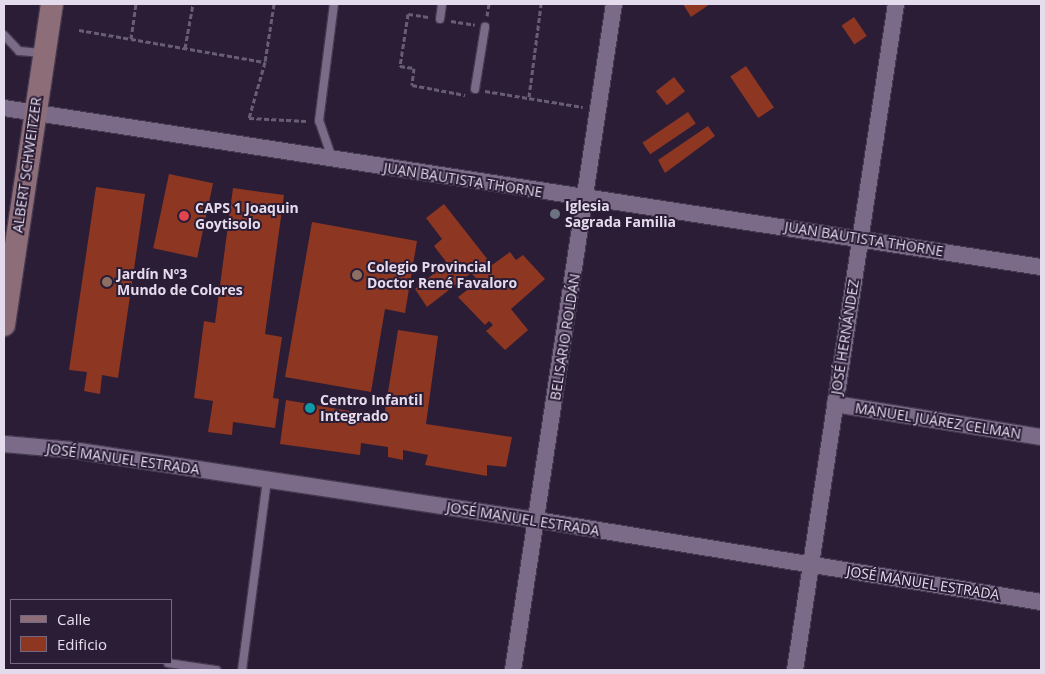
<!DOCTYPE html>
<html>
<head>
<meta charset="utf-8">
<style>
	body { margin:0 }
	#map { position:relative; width:1045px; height:674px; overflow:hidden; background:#2b1d36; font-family:"Open Sans",sans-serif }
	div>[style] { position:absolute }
	.building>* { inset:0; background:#8d3621; transform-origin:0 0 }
	.path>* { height:3px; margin-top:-1.5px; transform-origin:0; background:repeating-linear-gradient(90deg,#695d74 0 5px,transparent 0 7.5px) }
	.roads { filter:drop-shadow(1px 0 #45394f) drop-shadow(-1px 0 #45394f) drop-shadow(0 1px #45394f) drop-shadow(0 -1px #45394f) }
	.service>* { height:8px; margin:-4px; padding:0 4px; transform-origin:4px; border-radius:4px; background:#7b6b89 }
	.minor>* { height:16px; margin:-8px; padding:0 8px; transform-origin:8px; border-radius:8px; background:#7b6b89 }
	.secondary>* { height:22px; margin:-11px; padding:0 11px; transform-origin:11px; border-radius:11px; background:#8c6d78 }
	.dots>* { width:14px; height:14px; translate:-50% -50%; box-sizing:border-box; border:2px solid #2b1d36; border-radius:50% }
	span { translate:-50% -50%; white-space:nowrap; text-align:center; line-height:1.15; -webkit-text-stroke:4px #2b1d36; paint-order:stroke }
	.street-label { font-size:14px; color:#e4dced }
	.poi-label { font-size:14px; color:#e4dced; font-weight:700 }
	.left { translate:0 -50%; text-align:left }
	.frame { position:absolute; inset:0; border:5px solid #e4dced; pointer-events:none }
	.legend { position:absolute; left:10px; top:599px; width:162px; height:65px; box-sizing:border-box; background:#2b1d36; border:1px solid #75697f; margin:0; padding:6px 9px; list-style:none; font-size:15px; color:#e4dced }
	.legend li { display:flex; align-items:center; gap:10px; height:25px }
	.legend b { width:25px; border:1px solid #75697f }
</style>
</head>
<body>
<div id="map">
	<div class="building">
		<div style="clip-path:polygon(683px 4px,710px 4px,691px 17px)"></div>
		<div style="left:854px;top:17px;width:23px;height:15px;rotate:56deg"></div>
		<div style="left:746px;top:66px;width:50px;height:19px;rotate:56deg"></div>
		<div style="left:674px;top:77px;width:18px;height:23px;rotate:52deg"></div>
		<div style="left:688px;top:112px;width:14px;height:55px;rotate:56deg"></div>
		<div style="clip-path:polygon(708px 126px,715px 136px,665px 173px,658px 160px)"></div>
		<div style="left:169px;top:174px;width:45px;height:76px;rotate:12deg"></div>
		<div style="clip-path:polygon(96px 187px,145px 194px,118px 378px,102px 375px,100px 394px,84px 391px,87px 372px,69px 370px)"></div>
		<div style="clip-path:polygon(233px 188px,284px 195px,265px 334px,282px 337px,273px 398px,279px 399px,275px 428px,233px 422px,232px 435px,208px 432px,213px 401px,194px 398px,204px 321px,215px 323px)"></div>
		<div style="clip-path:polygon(444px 204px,492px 265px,510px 252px,516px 260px,523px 255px,545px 279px,511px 309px,528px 330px,505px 350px,486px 331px,493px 325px,489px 321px,485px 325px,458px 297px,479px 281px,471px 273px,427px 307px,415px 289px,447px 263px,434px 246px,442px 239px,426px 218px)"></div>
		<div style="clip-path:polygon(312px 222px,417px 241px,405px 313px,385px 309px,371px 392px,285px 377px)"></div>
		<div style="clip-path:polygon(398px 330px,438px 336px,426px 424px,512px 437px,506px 467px,487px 465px,487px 476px,425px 465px,428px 455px,403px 450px,403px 460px,388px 457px,388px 447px,361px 443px,360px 455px,280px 444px,286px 400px,384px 417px)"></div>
	</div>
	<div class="path">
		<div style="left:274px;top:4px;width:59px;rotate:98.8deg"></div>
		<div style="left:265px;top:62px;width:58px;rotate:105.9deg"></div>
		<div style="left:249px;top:118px;width:57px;rotate:3deg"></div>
		<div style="left:487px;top:16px;width:12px;rotate:-81deg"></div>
		<div style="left:428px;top:17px;width:20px;rotate:-171deg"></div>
		<div style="left:408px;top:14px;width:53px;rotate:98.7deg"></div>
		<div style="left:400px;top:66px;width:14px;rotate:8deg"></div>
		<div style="left:414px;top:68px;width:17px;rotate:97deg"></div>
		<div style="left:412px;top:85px;width:54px;rotate:10.7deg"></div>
		<div style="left:451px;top:21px;width:24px;rotate:9deg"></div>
		<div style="left:79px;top:30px;width:189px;rotate:9.8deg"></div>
		<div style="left:131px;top:39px;width:35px;rotate:-82deg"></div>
		<div style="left:185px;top:48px;width:45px;rotate:-79.7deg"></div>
		<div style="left:485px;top:91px;width:99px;rotate:9.3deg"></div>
		<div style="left:529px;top:97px;width:94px;rotate:-82.6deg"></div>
	</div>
	<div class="roads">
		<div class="service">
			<div style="left:440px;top:19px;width:15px;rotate:-82deg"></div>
			<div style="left:4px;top:35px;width:22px;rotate:47deg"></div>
			<div style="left:19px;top:51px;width:23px;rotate:5deg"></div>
			<div style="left:475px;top:89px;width:63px;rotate:-80.8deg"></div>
			<div style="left:332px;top:158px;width:39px;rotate:-109deg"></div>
			<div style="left:319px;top:121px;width:118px;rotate:-82.7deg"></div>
			<div style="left:168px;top:663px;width:49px;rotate:8.3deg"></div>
			<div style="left:242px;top:670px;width:192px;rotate:-82.5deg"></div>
		</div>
		<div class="minor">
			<div style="left:4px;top:108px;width:1049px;rotate:8.72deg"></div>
			<div style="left:835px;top:404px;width:209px;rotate:9.1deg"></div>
			<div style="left:4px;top:444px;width:68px;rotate:5deg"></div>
			<div style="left:72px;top:450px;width:470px;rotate:8.6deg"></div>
			<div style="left:537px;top:520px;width:511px;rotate:9.24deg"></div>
			<div style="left:513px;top:670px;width:674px;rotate:-81.38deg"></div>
			<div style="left:795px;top:670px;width:674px;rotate:-81.38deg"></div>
		</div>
		<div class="secondary">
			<div style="left:4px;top:325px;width:325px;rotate:-81.5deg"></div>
		</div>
	</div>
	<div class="dots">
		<div style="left:555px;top:214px;background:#6b7280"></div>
		<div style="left:184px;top:216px;background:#e0444e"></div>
		<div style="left:357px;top:275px;background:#8d6e63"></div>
		<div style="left:107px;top:282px;background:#8d6e63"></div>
		<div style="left:310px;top:408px;background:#0f9aa8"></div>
	</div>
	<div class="street-label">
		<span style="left:27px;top:165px;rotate:-82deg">ALBERT SCHWEITZER</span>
		<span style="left:463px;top:180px;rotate:9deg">JUAN BAUTISTA THORNE</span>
		<span style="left:864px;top:239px;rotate:9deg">JUAN BAUTISTA THORNE</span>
		<span style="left:565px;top:337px;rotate:-81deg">BELISARIO ROLDÁN</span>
		<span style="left:845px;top:337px;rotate:-81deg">JOSÉ HERNÁNDEZ</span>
		<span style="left:938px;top:421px;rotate:9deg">MANUEL JUÁREZ CELMAN</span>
		<span style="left:123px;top:459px;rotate:8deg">JOSÉ MANUEL ESTRADA</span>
		<span style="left:523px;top:519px;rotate:9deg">JOSÉ MANUEL ESTRADA</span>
		<span style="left:923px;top:583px;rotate:9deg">JOSÉ MANUEL ESTRADA</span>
	</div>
	<div class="poi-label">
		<span class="left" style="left:565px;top:214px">Iglesia<br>Sagrada Familia</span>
		<span class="left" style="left:195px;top:216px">CAPS 1 Joaquin<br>Goytisolo</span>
		<span class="left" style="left:367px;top:275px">Colegio Provincial<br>Doctor René Favaloro</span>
		<span class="left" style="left:117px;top:282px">Jardín Nº3<br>Mundo de Colores</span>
		<span class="left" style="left:320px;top:408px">Centro Infantil<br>Integrado</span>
	</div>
	<div class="frame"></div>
	<ul class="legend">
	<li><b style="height:6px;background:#8c6d78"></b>Calle</li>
	<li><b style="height:14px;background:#8d3621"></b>Edificio</li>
	</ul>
</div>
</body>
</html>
